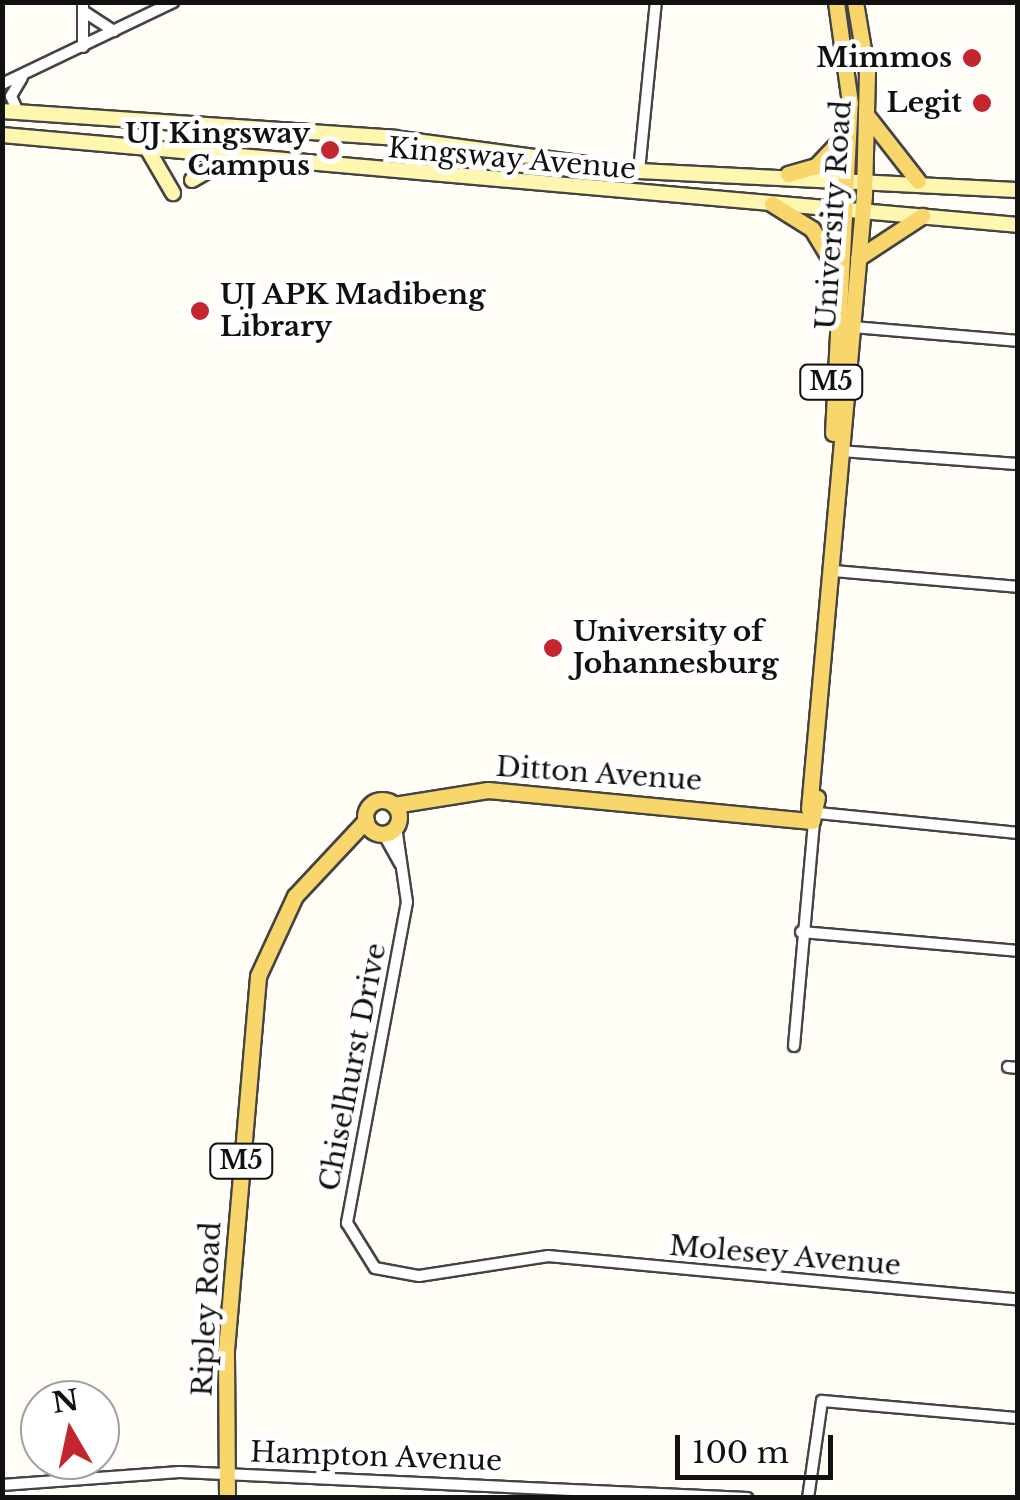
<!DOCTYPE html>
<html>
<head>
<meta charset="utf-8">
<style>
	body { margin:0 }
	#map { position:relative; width:1020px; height:1500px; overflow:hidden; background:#fffdf5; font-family:"Libre Baskerville",serif }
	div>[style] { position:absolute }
	.roads { filter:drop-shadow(2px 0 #444) drop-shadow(-2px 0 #444) drop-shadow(0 2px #444) drop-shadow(0 -2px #444) }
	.minor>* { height:10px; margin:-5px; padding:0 5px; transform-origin:5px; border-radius:5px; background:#fff }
	.secondary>* { height:14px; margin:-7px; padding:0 7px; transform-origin:7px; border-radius:7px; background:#fff6b0 }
	.primary>* { height:15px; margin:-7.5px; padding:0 7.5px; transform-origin:7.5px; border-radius:7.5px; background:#f9d66b }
	.primary>.ring { margin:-7.5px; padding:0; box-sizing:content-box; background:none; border:15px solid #f9d66b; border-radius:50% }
	.dots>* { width:28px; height:28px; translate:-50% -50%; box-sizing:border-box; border:5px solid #fff; border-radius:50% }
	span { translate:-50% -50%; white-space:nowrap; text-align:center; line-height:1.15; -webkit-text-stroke:10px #fff; paint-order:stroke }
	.shield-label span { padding:2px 8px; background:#fff; border:2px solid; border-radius:8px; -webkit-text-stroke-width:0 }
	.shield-label { font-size:25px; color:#111; font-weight:700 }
	.poi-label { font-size:28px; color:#111; font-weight:700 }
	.right { translate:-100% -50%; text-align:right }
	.left { translate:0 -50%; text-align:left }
	.street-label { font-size:28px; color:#111 }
	.frame { position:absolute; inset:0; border:5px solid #111; pointer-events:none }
	.north { position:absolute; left:20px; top:1380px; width:100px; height:100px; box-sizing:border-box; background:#fff; border:2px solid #a0a0a0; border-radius:50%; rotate:351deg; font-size:28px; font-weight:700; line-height:40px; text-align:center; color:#111 }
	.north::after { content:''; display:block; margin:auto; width:35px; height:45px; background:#c4262e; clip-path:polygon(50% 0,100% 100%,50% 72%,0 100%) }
	.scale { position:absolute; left:675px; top:1435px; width:158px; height:45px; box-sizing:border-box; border:5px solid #111; border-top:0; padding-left:12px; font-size:30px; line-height:35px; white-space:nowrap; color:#111; -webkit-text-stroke:8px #fff; paint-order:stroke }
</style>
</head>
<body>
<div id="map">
	<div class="roads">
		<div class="minor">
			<div style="left:83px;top:2px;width:45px;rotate:90deg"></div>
			<div style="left:83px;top:11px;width:37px;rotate:33deg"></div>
			<div style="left:2px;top:84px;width:190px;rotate:-25.6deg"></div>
			<div style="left:18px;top:112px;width:17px;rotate:-114deg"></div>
			<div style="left:11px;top:96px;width:21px;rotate:-59deg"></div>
			<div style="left:639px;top:171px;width:170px;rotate:-84.3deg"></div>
			<div style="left:852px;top:327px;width:167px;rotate:4.8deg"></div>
			<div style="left:840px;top:451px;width:178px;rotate:4.2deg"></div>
			<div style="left:833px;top:571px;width:186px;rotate:4.9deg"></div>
			<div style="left:818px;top:813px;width:201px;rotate:5.7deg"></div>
			<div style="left:396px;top:827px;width:76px;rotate:81.7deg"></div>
			<div style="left:407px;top:902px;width:327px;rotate:100.6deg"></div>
			<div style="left:347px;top:1223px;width:53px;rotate:58.1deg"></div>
			<div style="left:375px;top:1268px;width:45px;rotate:10.3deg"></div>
			<div style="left:419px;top:1276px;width:131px;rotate:-8.8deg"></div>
			<div style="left:548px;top:1256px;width:472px;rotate:5.3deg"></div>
			<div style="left:383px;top:833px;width:35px;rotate:61deg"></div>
			<div style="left:801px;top:932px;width:218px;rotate:5deg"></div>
			<div style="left:794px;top:1046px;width:227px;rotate:-84.9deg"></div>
			<div style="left:1008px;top:1067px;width:10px;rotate:6deg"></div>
			<div style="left:2px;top:1485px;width:178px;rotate:-4.2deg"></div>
			<div style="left:180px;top:1472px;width:568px;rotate:2.63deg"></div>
			<div style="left:808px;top:1498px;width:98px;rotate:-81.8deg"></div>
			<div style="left:822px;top:1401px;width:197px;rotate:5deg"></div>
		</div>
		<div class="secondary">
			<div style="left:2px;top:111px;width:394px;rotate:3.9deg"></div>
			<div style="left:395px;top:138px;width:246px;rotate:7.7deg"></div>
			<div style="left:639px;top:171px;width:379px;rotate:2.9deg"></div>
			<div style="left:2px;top:135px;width:1020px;rotate:5.06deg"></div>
			<div style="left:148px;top:150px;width:50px;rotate:59.8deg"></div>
			<div style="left:192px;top:180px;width:36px;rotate:-30deg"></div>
		</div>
		<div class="primary">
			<div style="left:868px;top:117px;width:81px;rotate:52deg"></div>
			<div style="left:788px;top:174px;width:29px;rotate:-16deg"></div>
			<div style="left:816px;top:166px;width:47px;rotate:-46.7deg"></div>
			<div style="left:772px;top:204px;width:47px;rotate:32deg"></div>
			<div style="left:812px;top:229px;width:50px;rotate:58.8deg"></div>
			<div style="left:858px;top:258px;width:77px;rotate:-33.3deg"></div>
			<div style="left:833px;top:433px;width:330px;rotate:-87.1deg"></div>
			<div style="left:850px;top:103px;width:102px;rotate:-97.9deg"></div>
			<div class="ring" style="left:365px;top:800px;width:19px;height:19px"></div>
			<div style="left:394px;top:805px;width:95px;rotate:-9.1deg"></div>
			<div style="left:488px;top:790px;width:325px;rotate:5.5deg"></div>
			<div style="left:812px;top:821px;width:24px;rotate:-78deg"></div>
			<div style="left:809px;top:809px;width:616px;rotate:-84.88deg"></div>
			<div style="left:864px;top:195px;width:122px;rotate:-88.6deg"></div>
			<div style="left:867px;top:73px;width:72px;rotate:-99.6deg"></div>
			<div style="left:227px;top:1498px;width:148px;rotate:-90.4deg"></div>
			<div style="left:226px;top:1350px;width:375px;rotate:-85.1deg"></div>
			<div style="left:258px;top:976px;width:88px;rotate:-65.2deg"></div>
			<div style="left:295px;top:896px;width:104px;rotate:-46.9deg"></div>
		</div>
	</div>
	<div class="dots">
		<div style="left:972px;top:58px;background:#c4262e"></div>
		<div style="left:982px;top:103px;background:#c4262e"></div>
		<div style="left:330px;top:150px;background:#c4262e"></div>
		<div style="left:200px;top:311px;background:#c4262e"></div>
		<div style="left:553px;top:648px;background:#c4262e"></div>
	</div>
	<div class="shield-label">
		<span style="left:831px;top:382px">M5</span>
		<span style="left:241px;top:1161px">M5</span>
	</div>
	<div class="poi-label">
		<span class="right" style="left:952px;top:58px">Mimmos</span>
		<span class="right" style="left:962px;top:103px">Legit</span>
		<span class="right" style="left:310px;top:150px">UJ Kingsway<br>Campus</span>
		<span class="left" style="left:220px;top:311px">UJ APK Madibeng<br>Library</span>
		<span class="left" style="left:573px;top:648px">University of<br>Johannesburg</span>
	</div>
	<div class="street-label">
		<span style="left:512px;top:159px;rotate:5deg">Kingsway Avenue</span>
		<span style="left:834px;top:215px;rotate:-86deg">University Road</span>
		<span style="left:599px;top:774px;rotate:4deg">Ditton Avenue</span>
		<span style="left:353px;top:1067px;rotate:-79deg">Chiselhurst Drive</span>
		<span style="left:785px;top:1256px;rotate:5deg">Molesey Avenue</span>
		<span style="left:207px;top:1309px;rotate:-87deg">Ripley Road</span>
		<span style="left:376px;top:1457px;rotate:2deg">Hampton Avenue</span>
	</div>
	<div class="frame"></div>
	<div class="north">N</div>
	<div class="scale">100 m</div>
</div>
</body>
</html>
